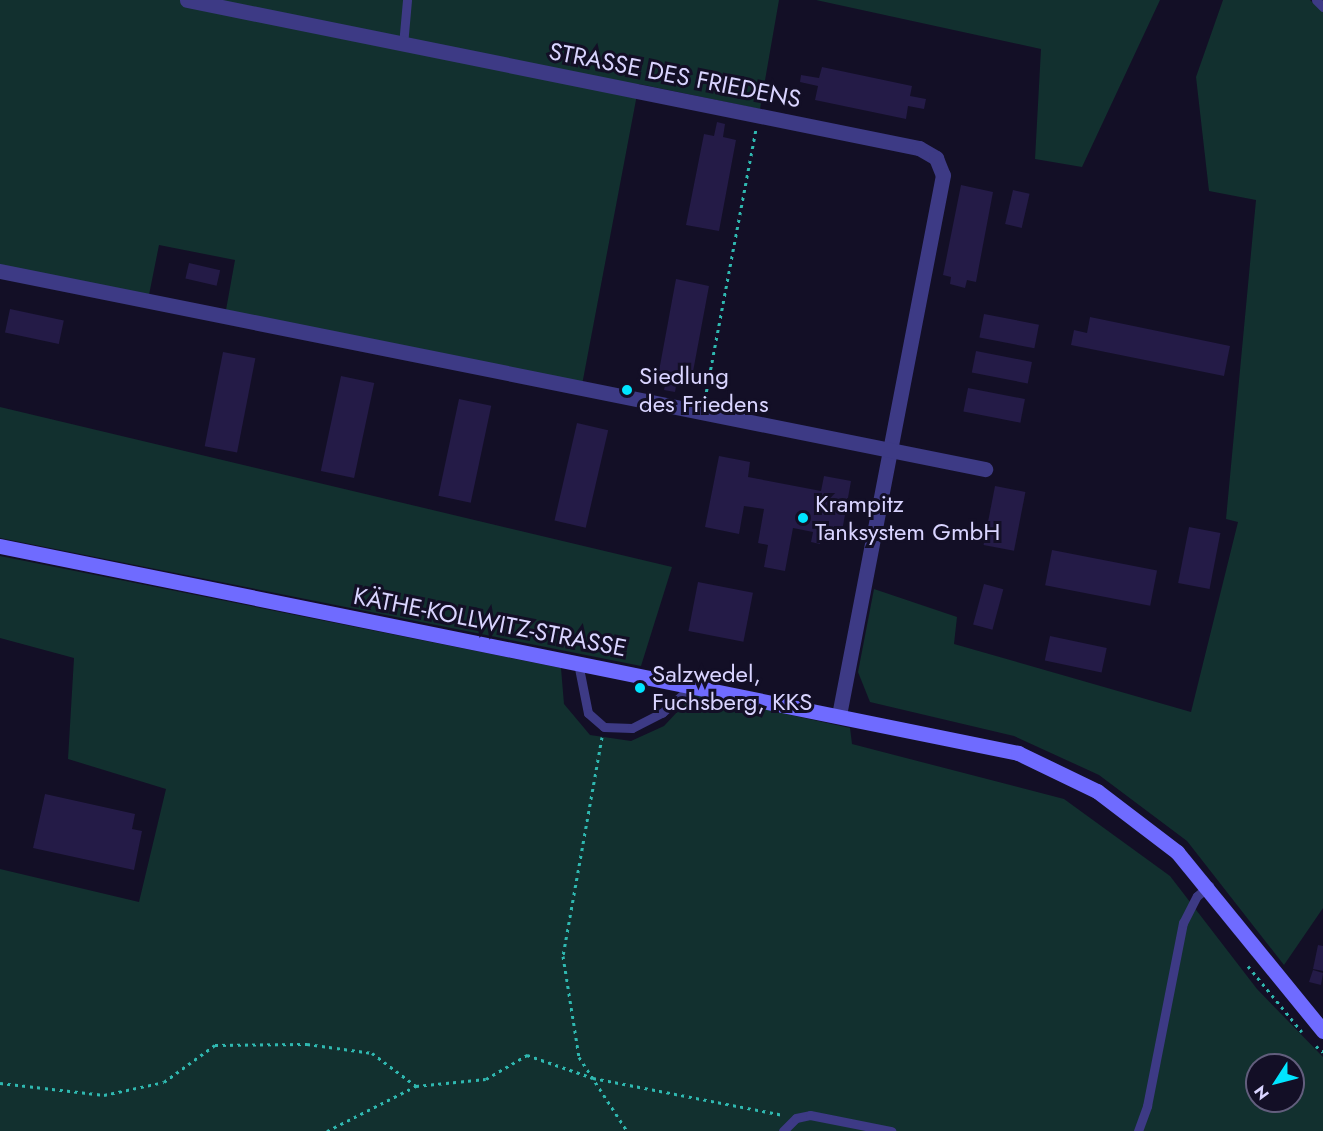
<!DOCTYPE html>
<html>
<head>
<meta charset="utf-8">
<style>
	body { margin:0 }
	#map { position:relative; width:1323px; height:1131px; overflow:hidden; background:#130f26; font-family:Jost,sans-serif }
	div>[style] { position:absolute }
	.green>* { inset:0; background:#12302f }
	.building>* { inset:0; background:#241b47; transform-origin:0 0 }
	.path>* { height:3px; margin-top:-1.5px; transform-origin:0; background:repeating-linear-gradient(90deg,#2fb8b0 0 3px,transparent 0 7.5px) }
	.service>* { height:9px; margin:-4.5px; padding:0 4.5px; transform-origin:4.5px; border-radius:4.5px; background:#3d3a85 }
	.minor>* { height:15px; margin:-7.5px; padding:0 7.5px; transform-origin:7.5px; border-radius:7.5px; background:#3d3a85 }
	.secondary>* { height:15px; margin:-7.5px; padding:0 7.5px; transform-origin:7.5px; border-radius:7.5px; background:#6f6bff }
	.dots>* { width:16px; height:16px; translate:-50% -50%; box-sizing:border-box; border:3px solid #130f26; border-radius:50% }
	span { translate:-50% -50%; white-space:nowrap; text-align:center; line-height:1.15; -webkit-text-stroke:6px #130f26; paint-order:stroke }
	.street-label { font-size:24px; color:#d9d4ff }
	.poi-label { font-size:24px; color:#d9d4ff }
	.left { translate:0 -50%; text-align:left }
	.north { position:absolute; left:1245px; top:1053px; width:60px; height:60px; box-sizing:border-box; background:#130f26; border:2px solid #625e7d; border-radius:50%; rotate:234deg; font-size:16px; font-weight:700; line-height:24px; text-align:center; color:#d9d4ff }
	.north::after { content:''; display:block; margin:auto; width:21px; height:27px; background:#00e5ff; clip-path:polygon(50% 0,100% 100%,50% 72%,0 100%) }
</style>
</head>
<body>
<div id="map">
	<div class="green">
		<div style="clip-path:polygon(0 0,779px 0,760px 109px,639px 84px,582px 385px,226px 310px,235px 260px,159px 245px,149px 295px,0 266px)"></div>
		<div style="clip-path:polygon(816px 0,1160px 0,1082px 167px,1035px 159px,1041px 49px)"></div>
		<div style="clip-path:polygon(1223px 0,1310px 0,1323px 12px,1323px 908px,1284px 965px,1187px 841px,1099px 775px,1014px 736px,870px 702px,858px 672px,874px 589px,957px 617px,954px 644px,1191px 712px,1238px 522px,1226px 519px,1256px 200px,1209px 191px,1196px 77px)"></div>
		<div style="clip-path:polygon(0 407px,672px 567px,641px 666px,0 538px)"></div>
		<div style="clip-path:polygon(evenodd,0 556px,561px 668px,564px 704px,590px 735px,631px 741px,664px 726px,694px 694px,850px 728px,852px 744px,1064px 799px,1170px 876px,1257px 989px,1323px 1057px,1323px 1131px,0 1131px,0 869px,139px 902px,166px 789px,68px 759px,74px 658px,0 638px,0 556px,1257px 1065px,1293px 1065px,1293px 1101px,1257px 1101px,1257px 1065px)"></div>
	</div>
	<div class="building">
		<div style="clip-path:polygon(822px 67px,912px 86px,910px 96px,926px 99px,924px 109px,908px 106px,906px 119px,815px 100px,818px 86px,800px 82px,801px 75px,819px 78px)"></div>
		<div style="clip-path:polygon(717px 122px,725px 124px,723px 137px,736px 140px,719px 231px,686px 225px,704px 134px,714px 136px)"></div>
		<div style="clip-path:polygon(961px 185px,993px 192px,976px 282px,967px 280px,965px 288px,950px 284px,951px 277px,943px 275px)"></div>
		<div style="left:1013px;top:190px;width:17px;height:35px;rotate:13deg"></div>
		<div style="left:189px;top:263px;width:32px;height:16px;rotate:13deg"></div>
		<div style="clip-path:polygon(676px 279px,709px 286px,692px 377px,678px 374px,675px 392px,664px 390px,668px 372px,659px 371px)"></div>
		<div style="left:10px;top:309px;width:55px;height:24px;rotate:12deg"></div>
		<div style="left:984px;top:314px;width:56px;height:24px;rotate:11deg"></div>
		<div style="clip-path:polygon(1090px 317px,1230px 346px,1224px 376px,1071px 345px,1074px 330px,1087px 333px)"></div>
		<div style="left:976px;top:351px;width:57px;height:22px;rotate:11deg"></div>
		<div style="left:223px;top:352px;width:33px;height:96px;rotate:11deg"></div>
		<div style="left:341px;top:376px;width:34px;height:97px;rotate:12deg"></div>
		<div style="left:968px;top:388px;width:58px;height:24px;rotate:11deg"></div>
		<div style="left:459px;top:399px;width:33px;height:99px;rotate:12deg"></div>
		<div style="left:577px;top:423px;width:32px;height:100px;rotate:13deg"></div>
		<div style="clip-path:polygon(719px 456px,750px 462px,748px 477px,821px 491px,824px 476px,851px 481px,841px 537px,822px 533px,820px 544px,811px 542px,813px 532px,793px 528px,785px 571px,764px 567px,768px 545px,758px 543px,764px 509px,744px 506px,739px 534px,705px 527px)"></div>
		<div style="left:995px;top:486px;width:31px;height:60px;rotate:11deg"></div>
		<div style="left:1189px;top:527px;width:32px;height:57px;rotate:11deg"></div>
		<div style="left:1052px;top:550px;width:107px;height:36px;rotate:11deg"></div>
		<div style="left:698px;top:582px;width:56px;height:50px;rotate:11deg"></div>
		<div style="left:984px;top:584px;width:20px;height:42px;rotate:15deg"></div>
		<div style="left:1050px;top:636px;width:58px;height:25px;rotate:12deg"></div>
		<div style="clip-path:polygon(45px 794px,135px 814px,132px 829px,142px 831px,134px 870px,33px 848px)"></div>
		<div style="clip-path:polygon(1318px 945px,1323px 946px,1323px 971px,1313px 969px)"></div>
		<div style="clip-path:polygon(1313px 970px,1323px 973px,1321px 985px,1309px 982px)"></div>
	</div>
	<div class="path">
		<div style="left:705px;top:399px;width:276px;rotate:-79.3deg"></div>
		<div style="left:602px;top:737px;width:222px;rotate:100.1deg"></div>
		<div style="left:563px;top:956px;width:102px;rotate:81deg"></div>
		<div style="left:579px;top:1057px;width:88px;rotate:57deg"></div>
		<div style="left:1248px;top:966px;width:85px;rotate:50.7deg"></div>
		<div style="left:1316px;top:1046px;width:9px;rotate:41deg"></div>
		<div style="left:0;top:1083px;width:105px;rotate:6.6deg"></div>
		<div style="left:104px;top:1095px;width:61px;rotate:-12.2deg"></div>
		<div style="left:164px;top:1082px;width:63px;rotate:-36deg"></div>
		<div style="left:215px;top:1045px;width:92px;rotate:-0.6deg"></div>
		<div style="left:307px;top:1044px;width:66px;rotate:7.9deg"></div>
		<div style="left:372px;top:1053px;width:55px;rotate:36.9deg"></div>
		<div style="left:327px;top:1131px;width:100px;rotate:-26.8deg"></div>
		<div style="left:416px;top:1086px;width:70px;rotate:-5.7deg"></div>
		<div style="left:486px;top:1079px;width:48px;rotate:-30.3deg"></div>
		<div style="left:527px;top:1055px;width:70px;rotate:19.2deg"></div>
		<div style="left:593px;top:1078px;width:194px;rotate:11deg"></div>
	</div>
	<div class="service">
		<div style="left:1316px;top:0;width:10px;rotate:45deg"></div>
		<div style="left:403px;top:45px;width:45px;rotate:-84.9deg"></div>
		<div style="left:578px;top:663px;width:51px;rotate:78.7deg"></div>
		<div style="left:588px;top:713px;width:21px;rotate:41deg"></div>
		<div style="left:604px;top:727px;width:28px;rotate:2deg"></div>
		<div style="left:632px;top:728px;width:34px;rotate:-27deg"></div>
		<div style="left:662px;top:713px;width:40px;rotate:-42deg"></div>
		<div style="left:783px;top:1131px;width:18px;rotate:-45deg"></div>
		<div style="left:796px;top:1118px;width:14px;rotate:-12deg"></div>
		<div style="left:810px;top:1115px;width:83px;rotate:11.2deg"></div>
		<div style="left:1138px;top:1131px;width:27px;rotate:-70deg"></div>
		<div style="left:1147px;top:1106px;width:187px;rotate:-78.9deg"></div>
		<div style="left:1183px;top:923px;width:30px;rotate:-63deg"></div>
		<div style="left:1197px;top:896px;width:16px;rotate:-40deg"></div>
	</div>
	<div class="minor">
		<div style="left:187px;top:0;width:747px;rotate:11.43deg"></div>
		<div style="left:919px;top:148px;width:20px;rotate:30deg"></div>
		<div style="left:936px;top:158px;width:18px;rotate:68deg"></div>
		<div style="left:943px;top:175px;width:550px;rotate:100.9deg"></div>
		<div style="left:0;top:271px;width:1005px;rotate:11.37deg"></div>
	</div>
	<div class="secondary">
		<div style="left:0;top:546px;width:1039px;rotate:11.49deg"></div>
		<div style="left:1018px;top:753px;width:88px;rotate:25.7deg"></div>
		<div style="left:1097px;top:791px;width:101px;rotate:37.3deg"></div>
		<div style="left:1177px;top:852px;width:231px;rotate:50.8deg"></div>
	</div>
	<div class="dots">
		<div style="left:627px;top:390px;background:#00e5ff"></div>
		<div style="left:803px;top:518px;background:#00e5ff"></div>
		<div style="left:640px;top:688px;background:#00e5ff"></div>
	</div>
	<div class="street-label">
		<span style="left:675px;top:75px;rotate:11deg">STRASSE DES FRIEDENS</span>
		<span style="left:490px;top:622px;rotate:11deg">KÄTHE-KOLLWITZ-STRASSE</span>
	</div>
	<div class="poi-label">
		<span class="left" style="left:639px;top:390px">Siedlung<br>des Friedens</span>
		<span class="left" style="left:815px;top:518px">Krampitz<br>Tanksystem GmbH</span>
		<span class="left" style="left:652px;top:688px">Salzwedel,<br>Fuchsberg, KKS</span>
	</div>
	<div class="north">N</div>
</div>
</body>
</html>
